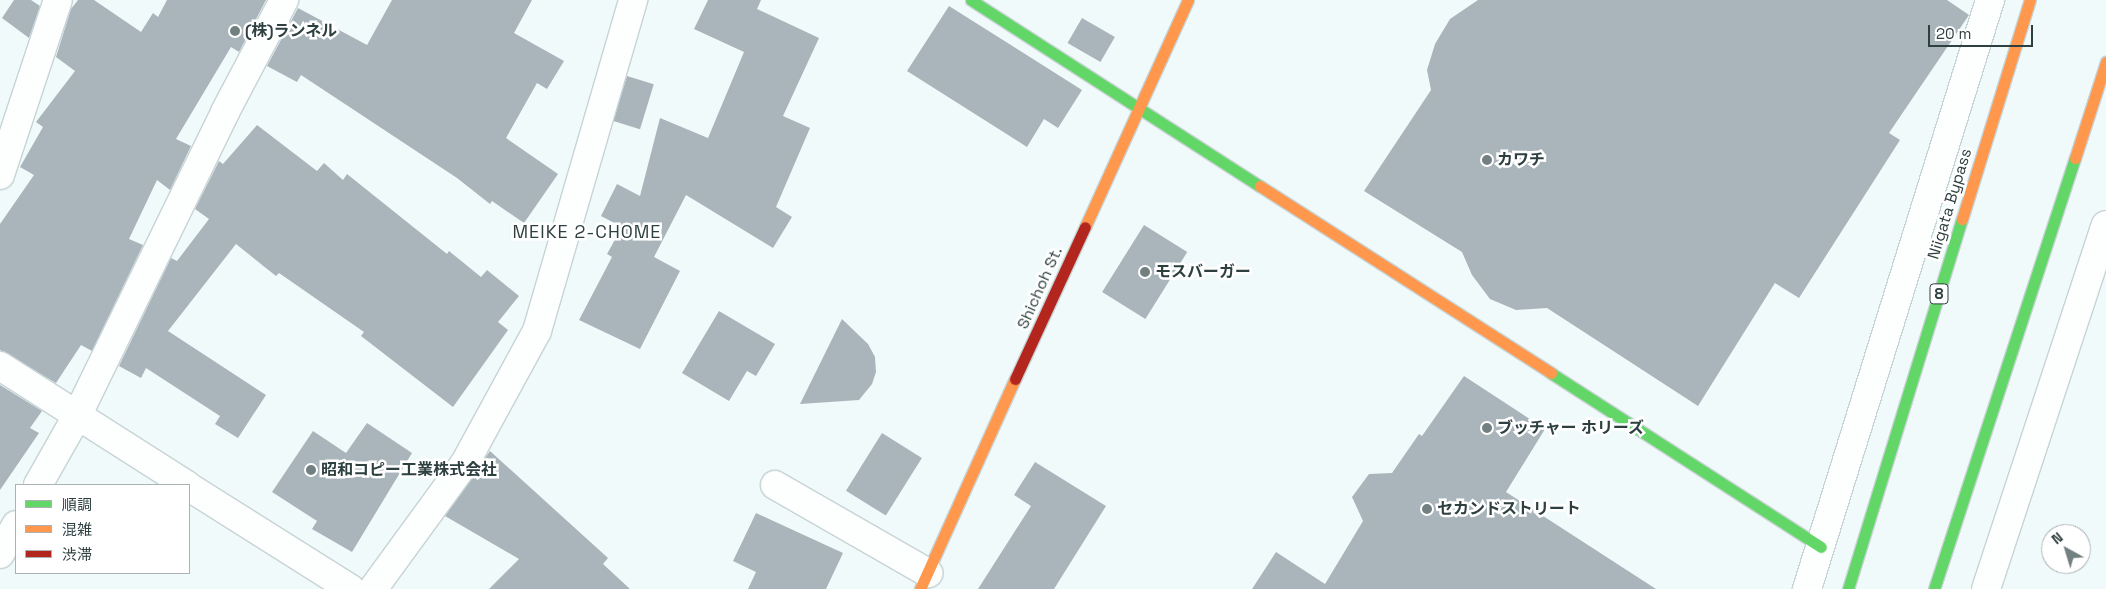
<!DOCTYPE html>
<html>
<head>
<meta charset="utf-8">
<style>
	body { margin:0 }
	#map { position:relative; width:2106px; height:589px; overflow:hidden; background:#f1fafb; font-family:"Space Grotesk","Noto Sans JP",sans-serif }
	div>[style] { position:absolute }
	.building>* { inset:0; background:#a9b5bb; transform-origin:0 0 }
	.roads { filter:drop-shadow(1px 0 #c7d3d4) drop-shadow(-1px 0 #c7d3d4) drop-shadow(0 1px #c7d3d4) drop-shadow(0 -1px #c7d3d4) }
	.street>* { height:28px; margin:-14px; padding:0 14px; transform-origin:14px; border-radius:14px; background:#fdfefe }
	.fast>* { height:11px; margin:-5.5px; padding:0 5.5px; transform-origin:5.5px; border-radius:5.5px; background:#63d668 }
	.slow>* { height:11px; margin:-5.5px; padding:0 5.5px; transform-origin:5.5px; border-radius:5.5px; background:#ff974d }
	.jam>* { height:11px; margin:-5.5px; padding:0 5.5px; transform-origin:5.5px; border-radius:5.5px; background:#b3261e }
	.dots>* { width:14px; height:14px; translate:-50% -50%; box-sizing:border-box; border:2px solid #fff; border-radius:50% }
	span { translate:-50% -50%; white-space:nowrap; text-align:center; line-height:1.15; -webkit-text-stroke:5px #fff; paint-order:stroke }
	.shield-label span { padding:1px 4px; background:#fff; border:1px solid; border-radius:4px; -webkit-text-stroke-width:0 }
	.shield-label { font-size:15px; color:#2e3f40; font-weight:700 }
	.poi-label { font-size:16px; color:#2e3f40; font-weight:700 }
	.left { translate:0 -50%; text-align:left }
	.street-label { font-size:16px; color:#2e3f40 }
	.neighbourhood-label { font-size:18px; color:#2e3f40; letter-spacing:1px }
	.legend { position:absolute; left:15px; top:484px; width:175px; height:90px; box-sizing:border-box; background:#fff; border:1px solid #abb2b3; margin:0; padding:6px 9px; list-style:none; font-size:15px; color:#2e3f40 }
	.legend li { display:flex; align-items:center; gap:10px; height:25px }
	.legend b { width:25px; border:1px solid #abb2b3 }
	.north { position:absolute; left:2041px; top:524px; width:50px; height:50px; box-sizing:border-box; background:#fff; border:1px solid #abb2b3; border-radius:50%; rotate:321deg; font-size:14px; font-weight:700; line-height:20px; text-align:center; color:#2e3f40 }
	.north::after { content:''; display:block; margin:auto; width:18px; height:22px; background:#728081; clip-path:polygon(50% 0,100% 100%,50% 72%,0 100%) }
	.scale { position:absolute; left:1928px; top:25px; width:105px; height:22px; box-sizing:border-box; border:2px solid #2e3f40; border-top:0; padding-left:6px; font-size:15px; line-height:18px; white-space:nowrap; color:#2e3f40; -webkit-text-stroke:4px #fff; paint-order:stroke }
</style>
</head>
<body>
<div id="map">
	<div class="building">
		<div style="clip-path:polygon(14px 0,31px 0,40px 6px,29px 38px,2px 18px)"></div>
		<div style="clip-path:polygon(78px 0,94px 0,141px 32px,153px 13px,158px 17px,167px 0,266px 0,239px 52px,231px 47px,176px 139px,191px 146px,170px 190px,157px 180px,129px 239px,143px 245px,92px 351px,81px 345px,56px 383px,0 350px,0 224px,34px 175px,20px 167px,43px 127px,36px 122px,75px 71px,56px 57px,71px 9px)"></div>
		<div style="clip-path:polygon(392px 0,532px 0,514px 33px,564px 61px,547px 89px,537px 83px,506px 138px,558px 174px,524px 223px,492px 201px,490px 204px,457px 178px,301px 75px,297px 82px,267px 66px,298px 8px,367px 45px)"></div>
		<div style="clip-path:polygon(708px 0,761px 0,757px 9px,819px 38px,783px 116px,810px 128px,776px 207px,792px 217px,773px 248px,686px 195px,654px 257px,680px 271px,640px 349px,579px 320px,612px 257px,607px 254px,622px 227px,601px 216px,617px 184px,640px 196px,660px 118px,708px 138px,744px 52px,694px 29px)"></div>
		<div style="clip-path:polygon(1478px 0,1947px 0,1969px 15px,1889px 133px,1900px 140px,1799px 298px,1775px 283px,1698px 406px,1547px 308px,1516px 310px,1490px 299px,1472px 275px,1462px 252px,1364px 191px,1431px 90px,1427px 70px,1435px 44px,1450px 19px)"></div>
		<div style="clip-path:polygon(949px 6px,1082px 90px,1058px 128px,1044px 119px,1027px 147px,907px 71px)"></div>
		<div style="left:1082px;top:18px;width:38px;height:29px;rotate:30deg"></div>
		<div style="left:627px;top:76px;width:28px;height:47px;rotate:17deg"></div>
		<div style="clip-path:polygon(257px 125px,317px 171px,324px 163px,343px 180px,347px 174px,447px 254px,449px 251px,481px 277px,487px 270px,519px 296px,498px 322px,508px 330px,453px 407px,361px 336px,364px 332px,279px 273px,276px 276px,236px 244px,168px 331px,266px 395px,238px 438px,215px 424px,220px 416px,146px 368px,141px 378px,119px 366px,171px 258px,177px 261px,209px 219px,195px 209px,219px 161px,223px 164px)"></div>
		<div style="left:1144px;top:225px;width:51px;height:79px;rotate:32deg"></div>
		<div style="clip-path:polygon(719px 311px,775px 344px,756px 376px,747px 371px,729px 401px,682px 373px)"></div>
		<div style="clip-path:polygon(842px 319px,868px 344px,875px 357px,876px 372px,872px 384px,859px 400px,800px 404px)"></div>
		<div style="clip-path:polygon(1464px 376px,1545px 429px,1506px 492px,1656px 589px,1252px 589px,1276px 552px,1325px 584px,1363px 521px,1352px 497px,1369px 474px,1392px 473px,1419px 434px,1422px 436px)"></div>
		<div style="clip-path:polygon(0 385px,42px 411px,30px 428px,39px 433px,0 490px)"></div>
		<div style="clip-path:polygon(367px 423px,412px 453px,352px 552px,312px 529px,317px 521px,272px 492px,313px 431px,346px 453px)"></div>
		<div style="left:882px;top:433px;width:47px;height:68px;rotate:32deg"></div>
		<div style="clip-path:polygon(490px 451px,608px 558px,603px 564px,630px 589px,489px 589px,519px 559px,445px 516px)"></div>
		<div style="clip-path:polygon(1035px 462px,1106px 506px,1054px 589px,978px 589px,1031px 506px,1014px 495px)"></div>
		<div style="clip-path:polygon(756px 513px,843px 553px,826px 589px,748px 589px,756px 572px,733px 561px)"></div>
	</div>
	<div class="roads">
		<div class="street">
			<div style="left:0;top:175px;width:184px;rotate:-71.7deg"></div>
			<div style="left:0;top:366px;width:222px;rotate:32.5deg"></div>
			<div style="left:38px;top:485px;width:79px;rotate:-60.5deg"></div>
			<div style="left:77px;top:416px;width:338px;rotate:-64deg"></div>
			<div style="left:225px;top:112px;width:127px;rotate:-62.2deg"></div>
			<div style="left:775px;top:485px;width:177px;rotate:29.9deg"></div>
			<div style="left:189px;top:487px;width:191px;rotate:32.2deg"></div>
			<div style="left:0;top:554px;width:33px;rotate:-61deg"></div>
			<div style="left:373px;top:589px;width:156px;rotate:-53.9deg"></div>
			<div style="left:465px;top:463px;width:150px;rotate:-61.4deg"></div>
			<div style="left:537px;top:331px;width:345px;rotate:-73.8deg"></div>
			<div style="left:1807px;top:589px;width:617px;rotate:-72.74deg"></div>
			<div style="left:1986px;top:589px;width:383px;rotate:-71.8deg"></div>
		</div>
		<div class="fast">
			<div style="left:971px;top:0;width:344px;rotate:32.8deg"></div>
			<div style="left:1551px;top:373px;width:321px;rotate:32.8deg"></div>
			<div style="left:1848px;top:589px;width:387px;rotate:-72.9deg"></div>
			<div style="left:1934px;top:589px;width:453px;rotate:-71.9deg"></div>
		</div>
		<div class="slow">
			<div style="left:2075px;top:158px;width:101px;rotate:-72.1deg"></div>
			<div style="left:1260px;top:186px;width:346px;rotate:32.7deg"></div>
			<div style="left:1962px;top:219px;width:229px;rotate:-72.8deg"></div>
			<div style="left:1085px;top:227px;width:249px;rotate:-65.6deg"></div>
			<div style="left:920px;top:589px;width:230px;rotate:-65.7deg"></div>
		</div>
		<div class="jam">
			<div style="left:1015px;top:379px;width:167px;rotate:-65.3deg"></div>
		</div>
	</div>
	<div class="dots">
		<div style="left:235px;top:31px;background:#728081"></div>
		<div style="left:1487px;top:160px;background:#728081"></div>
		<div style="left:1145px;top:272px;background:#728081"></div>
		<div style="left:1487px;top:428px;background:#728081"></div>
		<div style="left:311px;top:470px;background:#728081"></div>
		<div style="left:1427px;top:509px;background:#728081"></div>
	</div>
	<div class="shield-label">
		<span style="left:1939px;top:294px">8</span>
	</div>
	<div class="poi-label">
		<span class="left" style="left:245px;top:31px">(株)ランネル</span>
		<span class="left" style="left:1497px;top:160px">カワチ</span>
		<span class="left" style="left:1155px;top:272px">モスバーガー</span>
		<span class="left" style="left:1497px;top:428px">ブッチャー ホリーズ</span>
		<span class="left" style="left:321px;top:470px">昭和コピー工業株式会社</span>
		<span class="left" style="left:1437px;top:509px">セカンドストリート</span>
	</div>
	<div class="street-label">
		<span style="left:1950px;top:204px;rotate:-73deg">Niigata Bypass</span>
		<span style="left:1040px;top:288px;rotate:-66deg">Shichoh St.</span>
	</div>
	<div class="neighbourhood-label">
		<span style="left:587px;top:232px">MEIKE 2-CHOME</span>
	</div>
	<ul class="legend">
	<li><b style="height:6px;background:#63d668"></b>順調</li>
	<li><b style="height:6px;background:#ff974d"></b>混雑</li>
	<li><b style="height:6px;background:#b3261e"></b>渋滞</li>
	</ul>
	<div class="north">N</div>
	<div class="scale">20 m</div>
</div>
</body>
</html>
